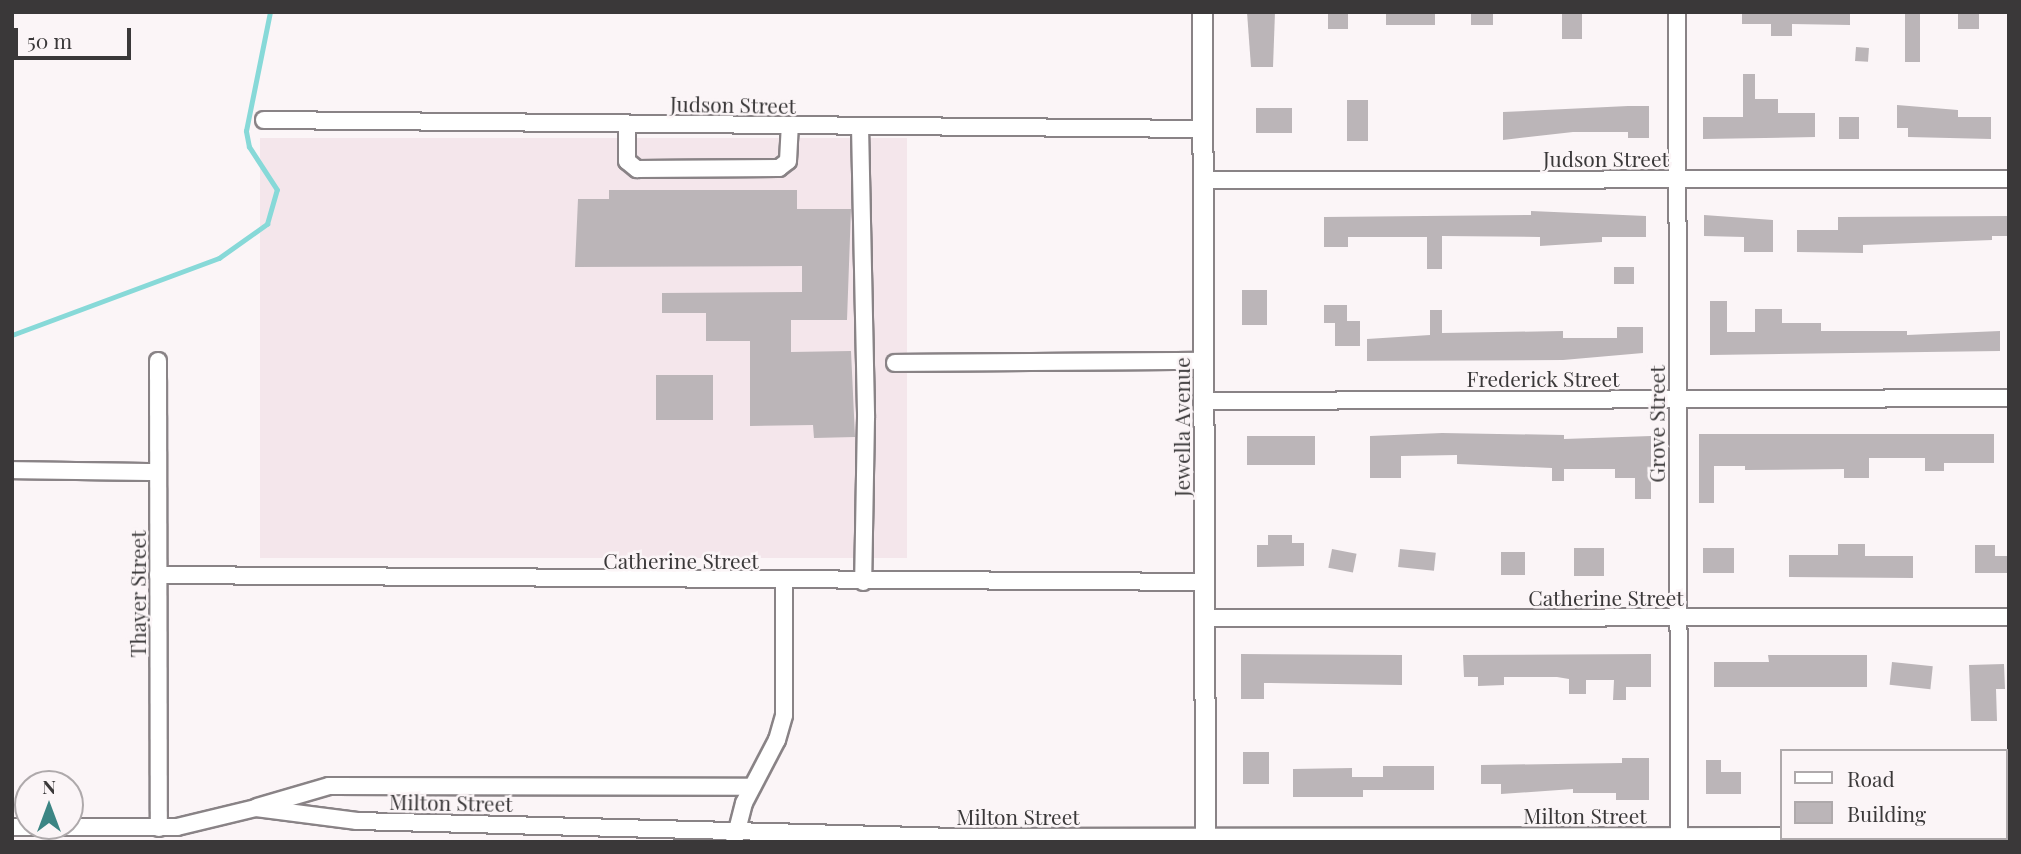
<!DOCTYPE html>
<html>
<head>
<meta charset="utf-8">
<style>
	body { margin:0 }
	#map { position:relative; width:2021px; height:854px; overflow:hidden; background:#fbf5f7; font-family:"Playfair Display",serif }
	div>[style] { position:absolute }
	.built>* { inset:0; background:#f4e6eb; transform-origin:0 0 }
	.stream>* { height:4.5px; margin:-2.25px; padding:0 2.25px; transform-origin:2.25px; border-radius:2.25px; background:#87d9d8 }
	.building>* { inset:0; background:#bbb5b8; transform-origin:0 0 }
	.roads { filter:drop-shadow(2px 0 #898386) drop-shadow(-2px 0 #898386) drop-shadow(0 2px #898386) drop-shadow(0 -2px #898386) }
	.minor>* { height:16px; margin:-8px; padding:0 8px; transform-origin:8px; border-radius:8px; background:#fff }
	.major>* { height:19px; margin:-9.5px; padding:0 9.5px; transform-origin:9.5px; border-radius:9.5px; background:#fff }
	span { translate:-50% -50%; white-space:nowrap; text-align:center; line-height:1.15; -webkit-text-stroke:5px #fbf5f7; paint-order:stroke }
	.street-label { font-size:21px; color:#3a3839 }
	.frame { position:absolute; inset:0; border:14px solid #3a3839; pointer-events:none }
	.legend { position:absolute; left:1780px; top:749px; width:228px; height:91px; box-sizing:border-box; background:#fbf5f7; border:2px solid #aea9ab; margin:0; padding:9px 12px; list-style:none; font-size:21px; color:#3a3839 }
	.legend li { display:flex; align-items:center; gap:14px; height:35px }
	.legend b { width:35px; border:2px solid #aea9ab }
	.north { position:absolute; left:14px; top:770px; width:70px; height:70px; box-sizing:border-box; background:#fbf5f7; border:2px solid #aea9ab; border-radius:50%; rotate:0deg; font-size:19px; font-weight:700; line-height:28px; text-align:center; color:#3a3839 }
	.north::after { content:''; display:block; margin:auto; width:24px; height:32px; background:#3c8584; clip-path:polygon(50% 0,100% 100%,50% 72%,0 100%) }
	.scale { position:absolute; left:14px; top:28px; width:117px; height:32px; box-sizing:border-box; border:4px solid #3a3839; border-top:0; padding-left:9px; font-size:21px; line-height:24px; white-space:nowrap; color:#3a3839; -webkit-text-stroke:5px #fbf5f7; paint-order:stroke }
</style>
</head>
<body>
<div id="map">
	<div class="built">
		<div style="left:260px;top:138px;width:647px;height:420px"></div>
	</div>
	<div class="stream">
		<div style="left:12px;top:335px;width:221px;rotate:-20.4deg"></div>
		<div style="left:219px;top:258px;width:59px;rotate:-35.3deg"></div>
		<div style="left:267px;top:224px;width:35px;rotate:-74deg"></div>
		<div style="left:277px;top:190px;width:51px;rotate:-123.1deg"></div>
		<div style="left:249px;top:147px;width:16px;rotate:-101deg"></div>
		<div style="left:246px;top:131px;width:121px;rotate:-78.6deg"></div>
	</div>
	<div class="building">
		<div style="clip-path:polygon(1247px 12px,1275px 12px,1273px 67px,1251px 67px)"></div>
		<div style="left:1328px;top:12px;width:20px;height:17px"></div>
		<div style="left:1386px;top:12px;width:49px;height:13px"></div>
		<div style="left:1471px;top:12px;width:22px;height:13px"></div>
		<div style="left:1562px;top:12px;width:20px;height:27px"></div>
		<div style="clip-path:polygon(1742px 12px,1850px 12px,1850px 25px,1792px 24px,1792px 36px,1771px 36px,1771px 24px,1742px 24px)"></div>
		<div style="left:1905px;top:12px;width:15px;height:50px"></div>
		<div style="left:1958px;top:12px;width:21px;height:17px"></div>
		<div style="left:1856px;top:47px;width:13px;height:14px;rotate:4deg"></div>
		<div style="clip-path:polygon(1743px 74px,1755px 74px,1755px 99px,1778px 99px,1778px 113px,1815px 113px,1815px 137px,1703px 139px,1703px 117px,1743px 117px)"></div>
		<div style="left:1347px;top:100px;width:21px;height:41px"></div>
		<div style="clip-path:polygon(1897px 105px,1958px 110px,1958px 117px,1991px 117px,1991px 139px,1908px 137px,1908px 128px,1897px 128px)"></div>
		<div style="clip-path:polygon(1628px 106px,1649px 106px,1649px 138px,1628px 138px,1628px 132px,1573px 132px,1503px 140px,1503px 112px)"></div>
		<div style="left:1256px;top:108px;width:36px;height:25px"></div>
		<div style="left:1839px;top:117px;width:20px;height:22px"></div>
		<div style="clip-path:polygon(609px 190px,797px 190px,797px 209px,851px 209px,847px 320px,791px 320px,791px 352px,851px 351px,855px 437px,814px 438px,813px 425px,750px 426px,750px 341px,706px 341px,706px 313px,662px 313px,662px 293px,802px 292px,802px 266px,575px 267px,578px 199px,609px 199px)"></div>
		<div style="clip-path:polygon(1531px 211px,1646px 216px,1646px 237px,1602px 237px,1602px 242px,1540px 246px,1540px 237px,1442px 236px,1442px 269px,1427px 269px,1427px 237px,1348px 237px,1348px 247px,1324px 247px,1324px 217px,1531px 215px)"></div>
		<div style="clip-path:polygon(1704px 215px,1773px 220px,1773px 252px,1744px 252px,1744px 237px,1704px 236px)"></div>
		<div style="clip-path:polygon(2009px 216px,2009px 236px,1992px 236px,1992px 240px,1863px 245px,1863px 253px,1797px 252px,1797px 230px,1838px 230px,1838px 217px)"></div>
		<div style="left:1614px;top:267px;width:20px;height:17px"></div>
		<div style="left:1242px;top:290px;width:25px;height:35px"></div>
		<div style="clip-path:polygon(1710px 301px,1727px 301px,1727px 332px,1755px 332px,1755px 309px,1782px 309px,1782px 323px,1821px 323px,1821px 331px,1907px 331px,1907px 335px,2000px 331px,2000px 351px,1710px 355px)"></div>
		<div style="clip-path:polygon(1324px 305px,1347px 305px,1347px 321px,1360px 321px,1360px 346px,1335px 346px,1335px 323px,1324px 323px)"></div>
		<div style="clip-path:polygon(1430px 310px,1442px 310px,1442px 333px,1563px 331px,1563px 338px,1617px 338px,1617px 327px,1643px 327px,1643px 353px,1563px 360px,1367px 361px,1367px 339px,1430px 335px)"></div>
		<div style="left:656px;top:375px;width:57px;height:45px"></div>
		<div style="clip-path:polygon(1442px 433px,1564px 435px,1564px 439px,1651px 436px,1651px 499px,1635px 499px,1635px 478px,1615px 478px,1615px 469px,1564px 469px,1564px 481px,1552px 481px,1552px 468px,1457px 464px,1457px 455px,1401px 456px,1401px 478px,1370px 478px,1370px 436px)"></div>
		<div style="clip-path:polygon(1699px 434px,1994px 434px,1994px 463px,1944px 463px,1944px 471px,1925px 471px,1925px 458px,1869px 458px,1869px 478px,1844px 478px,1844px 469px,1745px 470px,1745px 466px,1714px 466px,1714px 503px,1699px 503px)"></div>
		<div style="left:1315px;top:436px;width:29px;height:68px;rotate:90deg"></div>
		<div style="clip-path:polygon(1268px 535px,1292px 535px,1292px 543px,1304px 543px,1304px 566px,1257px 567px,1257px 545px,1268px 545px)"></div>
		<div style="clip-path:polygon(1838px 544px,1865px 544px,1865px 556px,1913px 556px,1913px 578px,1789px 577px,1789px 555px,1838px 555px)"></div>
		<div style="clip-path:polygon(1975px 545px,1995px 545px,1995px 556px,2009px 556px,2009px 573px,1975px 573px)"></div>
		<div style="left:1574px;top:548px;width:30px;height:28px"></div>
		<div style="left:1703px;top:548px;width:31px;height:25px"></div>
		<div style="left:1332px;top:549px;width:25px;height:19px;rotate:11deg"></div>
		<div style="left:1400px;top:549px;width:36px;height:18px;rotate:6deg"></div>
		<div style="left:1501px;top:552px;width:24px;height:23px"></div>
		<div style="clip-path:polygon(1241px 654px,1402px 655px,1402px 685px,1264px 683px,1264px 699px,1241px 699px)"></div>
		<div style="clip-path:polygon(1651px 654px,1651px 687px,1626px 687px,1626px 700px,1613px 700px,1614px 680px,1586px 680px,1586px 694px,1569px 694px,1569px 679px,1557px 677px,1504px 677px,1504px 685px,1478px 686px,1478px 677px,1464px 677px,1463px 655px)"></div>
		<div style="clip-path:polygon(1768px 655px,1867px 655px,1867px 687px,1714px 687px,1714px 662px,1769px 662px)"></div>
		<div style="left:1892px;top:662px;width:41px;height:23px;rotate:6deg"></div>
		<div style="clip-path:polygon(2004px 664px,2005px 689px,1996px 689px,1997px 721px,1971px 721px,1969px 665px)"></div>
		<div style="left:1243px;top:752px;width:26px;height:32px"></div>
		<div style="clip-path:polygon(1622px 758px,1649px 758px,1649px 800px,1616px 800px,1616px 793px,1573px 793px,1573px 789px,1501px 794px,1501px 784px,1481px 784px,1481px 765px,1622px 763px)"></div>
		<div style="clip-path:polygon(1706px 760px,1721px 760px,1721px 772px,1741px 772px,1741px 794px,1706px 794px)"></div>
		<div style="clip-path:polygon(1383px 766px,1434px 766px,1434px 790px,1363px 790px,1363px 797px,1293px 797px,1293px 769px,1352px 768px,1352px 777px,1383px 777px)"></div>
	</div>
	<div class="roads">
		<div class="minor">
			<div style="left:1677px;top:12px;width:824px;rotate:89.86deg"></div>
			<div style="left:264px;top:120px;width:938px;rotate:0.55deg"></div>
			<div style="left:627px;top:124px;width:37px;rotate:90deg"></div>
			<div style="left:627px;top:161px;width:13px;rotate:39deg"></div>
			<div style="left:637px;top:169px;width:142px;rotate:-0.4deg"></div>
			<div style="left:779px;top:168px;width:11px;rotate:-38deg"></div>
			<div style="left:788px;top:161px;width:36px;rotate:-87deg"></div>
			<div style="left:860px;top:126px;width:292px;rotate:88.8deg"></div>
			<div style="left:866px;top:418px;width:164px;rotate:91deg"></div>
			<div style="left:1203px;top:180px;width:806px;rotate:-0.07deg"></div>
			<div style="left:158px;top:361px;width:467px;rotate:89.9deg"></div>
			<div style="left:895px;top:363px;width:308px;rotate:-0.4deg"></div>
			<div style="left:1203px;top:401px;width:806px;rotate:-0.21deg"></div>
			<div style="left:12px;top:470px;width:146px;rotate:0.8deg"></div>
			<div style="left:158px;top:575px;width:1046px;rotate:0.38deg"></div>
			<div style="left:1204px;top:618px;width:805px;rotate:-0.07deg"></div>
			<div style="left:257px;top:807px;width:75px;rotate:-16.3deg"></div>
			<div style="left:329px;top:786px;width:423px;rotate:0.1deg"></div>
			<div style="left:12px;top:827px;width:165px"></div>
			<div style="left:177px;top:827px;width:81px;rotate:-13.5deg"></div>
			<div style="left:256px;top:808px;width:102px;rotate:7.3deg"></div>
			<div style="left:357px;top:821px;width:598px;rotate:1.53deg"></div>
			<div style="left:955px;top:837px;width:826px;rotate:-0.07deg"></div>
			<div style="left:2005px;top:835px;width:4px"></div>
			<div style="left:734px;top:842px;width:40px;rotate:-75.6deg"></div>
			<div style="left:744px;top:803px;width:71px;rotate:-62.4deg"></div>
			<div style="left:777px;top:740px;width:26px;rotate:-74deg"></div>
			<div style="left:784px;top:715px;width:133px;rotate:-90deg"></div>
		</div>
		<div class="major">
			<div style="left:1202px;top:12px;width:830px;rotate:89.79deg"></div>
		</div>
	</div>
	<div class="street-label">
		<span style="left:733px;top:104px;rotate:1deg">Judson Street</span>
		<span style="left:1606px;top:158px">Judson Street</span>
		<span style="left:1543px;top:378px">Frederick Street</span>
		<span style="left:1656px;top:424px;rotate:-90deg">Grove Street</span>
		<span style="left:1181px;top:427px;rotate:-90deg">Jewella Avenue</span>
		<span style="left:681px;top:560px">Catherine Street</span>
		<span style="left:137px;top:594px;rotate:-90deg">Thayer Street</span>
		<span style="left:1606px;top:597px">Catherine Street</span>
		<span style="left:451px;top:802px;rotate:1deg">Milton Street</span>
		<span style="left:1585px;top:815px">Milton Street</span>
		<span style="left:1018px;top:816px">Milton Street</span>
	</div>
	<div class="frame"></div>
	<ul class="legend">
	<li><b style="height:9px;background:#fff"></b>Road</li>
	<li><b style="height:19px;background:#bbb5b8"></b>Building</li>
	</ul>
	<div class="north">N</div>
	<div class="scale">50 m</div>
</div>
</body>
</html>
